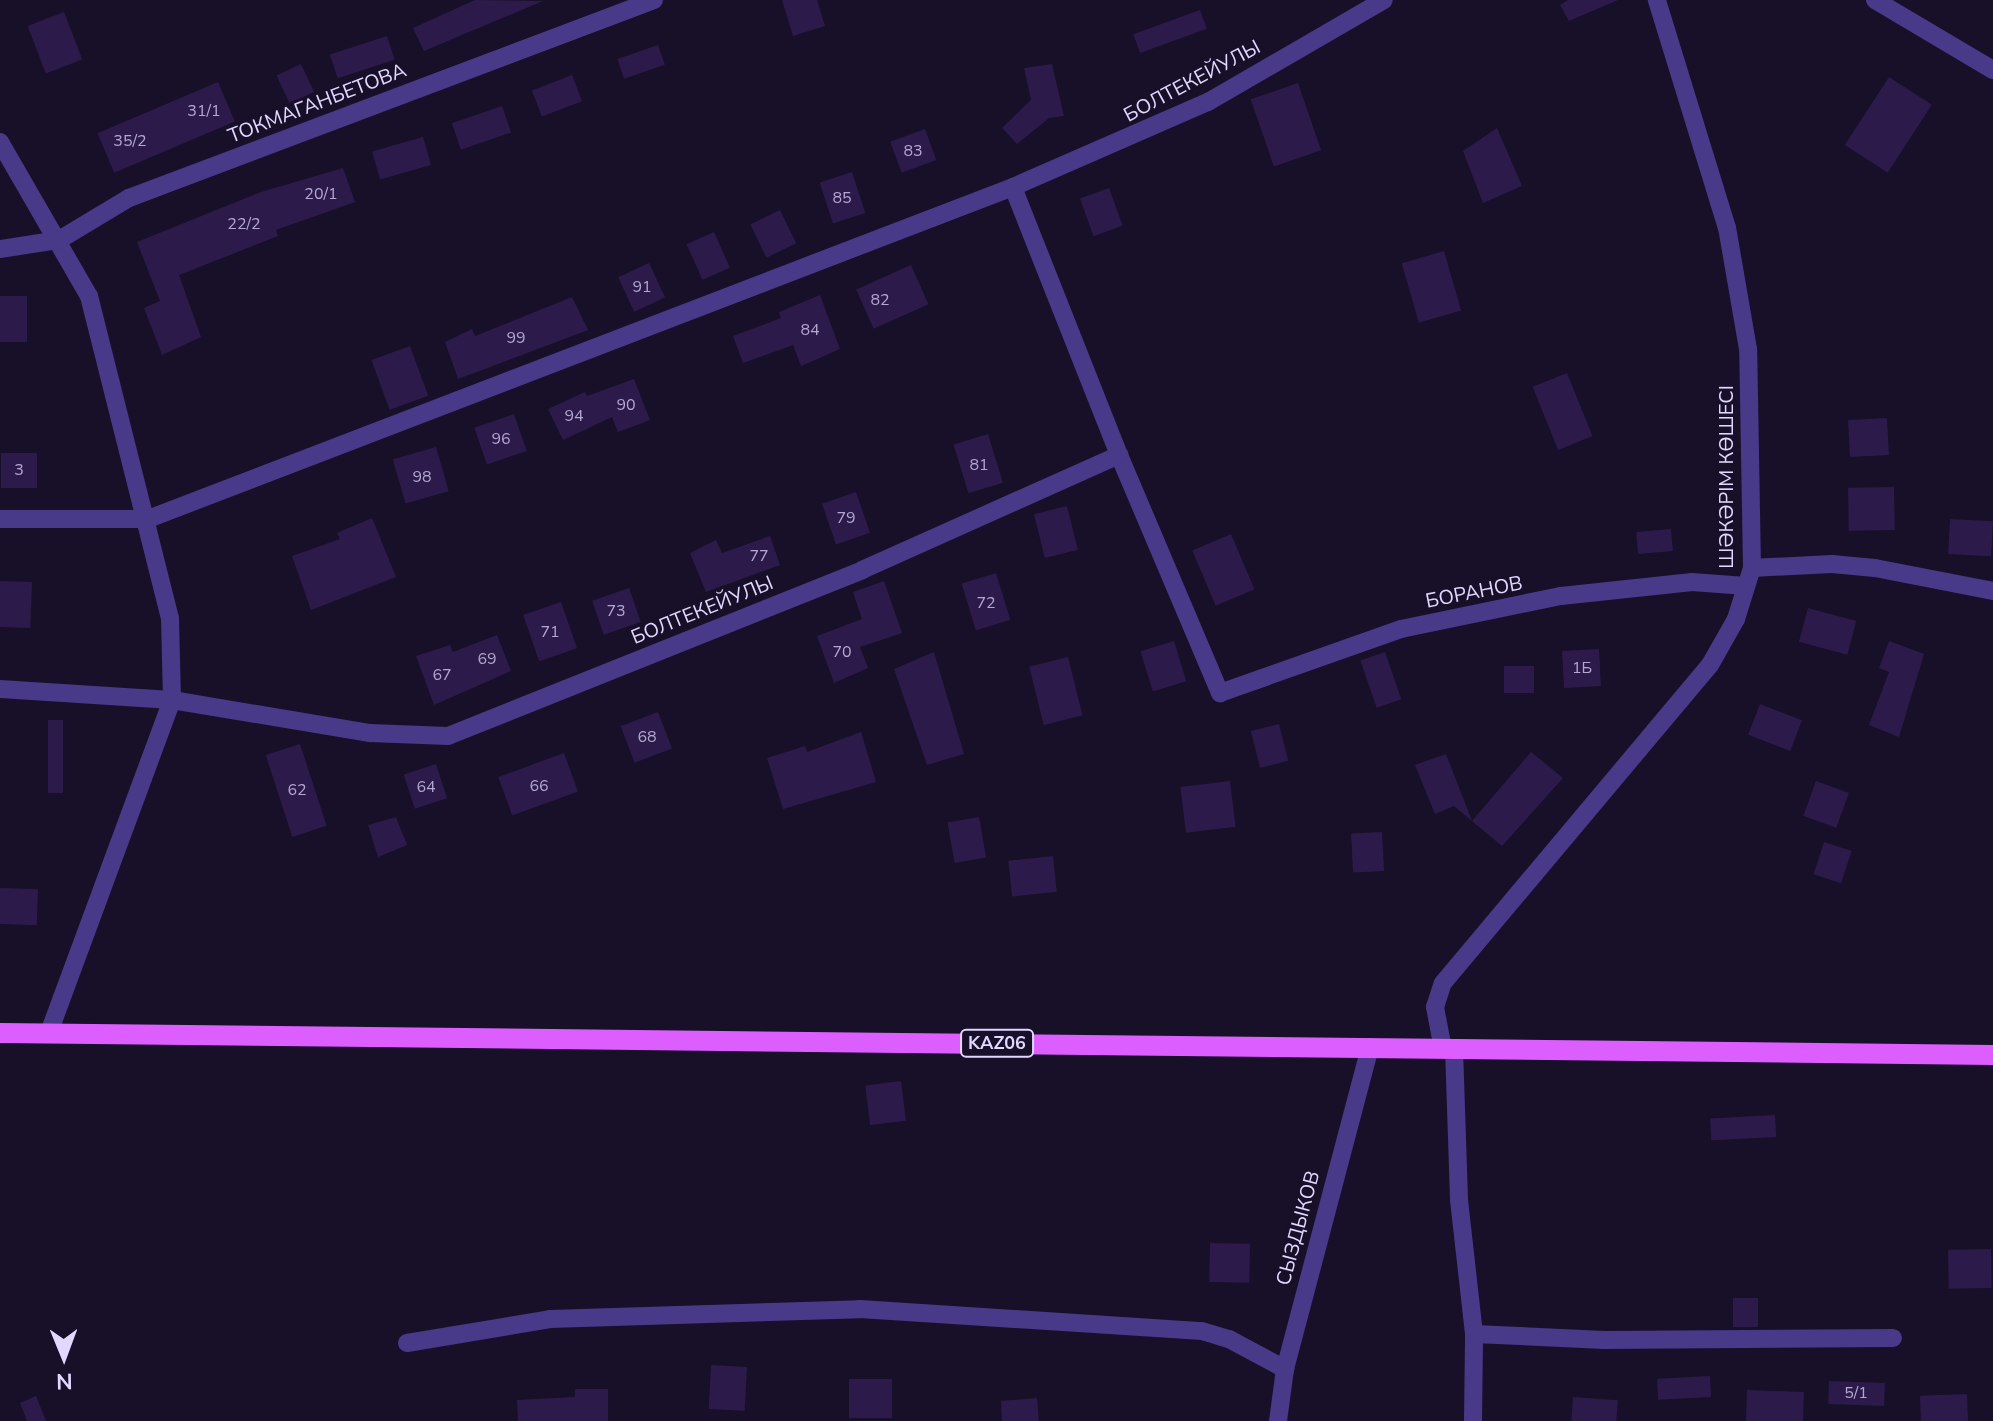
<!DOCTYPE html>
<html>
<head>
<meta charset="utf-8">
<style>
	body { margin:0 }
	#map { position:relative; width:1993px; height:1421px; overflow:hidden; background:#180f29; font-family:"Nunito Sans",sans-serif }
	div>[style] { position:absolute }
	.building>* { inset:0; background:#2c1b4a; transform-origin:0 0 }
	.street>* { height:18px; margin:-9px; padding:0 9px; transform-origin:9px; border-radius:9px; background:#483989 }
	.primary>* { height:20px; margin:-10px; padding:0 10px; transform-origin:10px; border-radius:10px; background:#dc5eff }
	span { translate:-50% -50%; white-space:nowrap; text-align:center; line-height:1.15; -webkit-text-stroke:6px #180f29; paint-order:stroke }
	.number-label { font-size:16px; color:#b4a8d2 }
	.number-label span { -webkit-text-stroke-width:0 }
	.shield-label span { padding:2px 6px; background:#180f29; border:2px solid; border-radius:6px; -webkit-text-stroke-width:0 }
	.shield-label { font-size:18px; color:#e2d7ff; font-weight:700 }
	.street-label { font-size:20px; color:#e2d7ff }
	.north { position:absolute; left:24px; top:1317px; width:80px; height:80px; -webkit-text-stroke:6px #180f29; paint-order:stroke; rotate:179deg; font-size:22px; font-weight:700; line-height:32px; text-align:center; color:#e2d7ff }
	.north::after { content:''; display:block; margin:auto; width:28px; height:36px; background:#e2d7ff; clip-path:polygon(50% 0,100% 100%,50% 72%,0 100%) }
</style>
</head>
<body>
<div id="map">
	<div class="building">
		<div style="clip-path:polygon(475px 0,543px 1px,424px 51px,413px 28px)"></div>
		<div style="clip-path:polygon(782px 0,817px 0,825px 26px,793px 36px)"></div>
		<div style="clip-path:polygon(1568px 0,1618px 0,1569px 21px,1560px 5px)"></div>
		<div style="left:1200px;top:10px;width:20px;height:71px;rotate:70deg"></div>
		<div style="left:64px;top:12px;width:51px;height:39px;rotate:69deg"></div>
		<div style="left:387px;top:36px;width:25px;height:60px;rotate:72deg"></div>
		<div style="left:658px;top:45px;width:21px;height:43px;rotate:71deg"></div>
		<div style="left:301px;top:64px;width:31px;height:27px;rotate:65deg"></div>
		<div style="clip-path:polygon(1052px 64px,1064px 116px,1049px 118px,1017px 144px,1002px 128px,1031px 100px,1024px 68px)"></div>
		<div style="left:572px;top:75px;width:28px;height:43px;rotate:69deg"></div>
		<div style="left:1889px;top:77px;width:51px;height:81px;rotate:33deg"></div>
		<div style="left:218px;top:82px;width:43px;height:131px;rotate:67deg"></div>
		<div style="left:1298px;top:83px;width:71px;height:50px;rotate:71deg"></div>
		<div style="left:502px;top:106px;width:28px;height:53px;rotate:71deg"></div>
		<div style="clip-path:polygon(1497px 128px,1522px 186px,1483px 203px,1463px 151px)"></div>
		<div style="left:925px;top:129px;width:33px;height:37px;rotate:70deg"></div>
		<div style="left:423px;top:137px;width:29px;height:53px;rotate:74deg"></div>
		<div style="clip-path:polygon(343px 168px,355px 202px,276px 230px,278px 236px,179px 275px,201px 337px,162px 355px,144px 308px,160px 301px,137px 242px,261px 192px)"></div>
		<div style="left:852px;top:172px;width:43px;height:34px;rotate:72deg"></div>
		<div style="left:1109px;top:188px;width:40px;height:31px;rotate:70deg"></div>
		<div style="left:780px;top:210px;width:37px;height:33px;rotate:64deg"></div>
		<div style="left:714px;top:232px;width:39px;height:30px;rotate:66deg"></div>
		<div style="left:1444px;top:251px;width:62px;height:44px;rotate:74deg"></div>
		<div style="left:649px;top:263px;width:38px;height:34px;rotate:65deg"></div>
		<div style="left:911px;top:265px;width:43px;height:60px;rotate:66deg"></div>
		<div style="clip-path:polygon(820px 295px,840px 349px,801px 366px,793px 345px,743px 363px,733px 336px,781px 318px,779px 312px)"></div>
		<div style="left:0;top:296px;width:27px;height:46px"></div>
		<div style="clip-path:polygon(572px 297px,588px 330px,458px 379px,445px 342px,472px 329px,475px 336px)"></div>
		<div style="left:410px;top:346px;width:53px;height:41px;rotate:70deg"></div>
		<div style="left:1567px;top:373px;width:68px;height:37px;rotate:68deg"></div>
		<div style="clip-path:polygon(634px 379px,650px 420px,618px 432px,612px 417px,563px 440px,548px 409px,585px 392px,587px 396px)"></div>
		<div style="left:514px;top:414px;width:39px;height:42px;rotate:71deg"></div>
		<div style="left:1887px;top:418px;width:37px;height:39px;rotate:87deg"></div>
		<div style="left:988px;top:434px;width:51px;height:36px;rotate:73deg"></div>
		<div style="left:436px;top:447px;width:46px;height:45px;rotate:74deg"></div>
		<div style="left:37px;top:453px;width:35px;height:36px;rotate:90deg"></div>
		<div style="left:1894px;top:487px;width:43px;height:46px;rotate:89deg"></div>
		<div style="left:856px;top:492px;width:43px;height:36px;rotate:71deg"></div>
		<div style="left:1067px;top:506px;width:45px;height:34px;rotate:76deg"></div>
		<div style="clip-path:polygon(372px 518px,396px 577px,311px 610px,292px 556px,340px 539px,337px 533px)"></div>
		<div style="left:1950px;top:519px;width:43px;height:35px;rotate:3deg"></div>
		<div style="left:1671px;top:529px;width:22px;height:35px;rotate:85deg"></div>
		<div style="left:1231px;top:534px;width:60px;height:42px;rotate:67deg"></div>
		<div style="clip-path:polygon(770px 536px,780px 565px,706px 592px,690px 553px,716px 540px,722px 553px)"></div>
		<div style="left:996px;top:573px;width:49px;height:36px;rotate:73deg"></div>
		<div style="left:0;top:581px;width:32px;height:46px;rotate:2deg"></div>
		<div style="clip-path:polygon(884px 581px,902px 633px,860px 647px,868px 668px,834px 683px,817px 636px,862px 619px,853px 592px)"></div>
		<div style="left:629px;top:588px;width:36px;height:39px;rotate:71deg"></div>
		<div style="left:561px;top:602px;width:49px;height:40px;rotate:71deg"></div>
		<div style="left:1808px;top:608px;width:50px;height:35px;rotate:15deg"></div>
		<div style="clip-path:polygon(497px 635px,511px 671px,434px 705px,416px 656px,450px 645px,453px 652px)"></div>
		<div style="left:1174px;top:641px;width:42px;height:35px;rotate:73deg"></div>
		<div style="clip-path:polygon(1889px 641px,1924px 654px,1899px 737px,1869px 725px,1889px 672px,1879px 668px)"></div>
		<div style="left:1599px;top:649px;width:37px;height:37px;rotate:87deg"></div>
		<div style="clip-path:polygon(934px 652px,964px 754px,927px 765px,894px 669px)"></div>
		<div style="left:1385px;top:652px;width:50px;height:26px;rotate:71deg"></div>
		<div style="left:1068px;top:657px;width:60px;height:40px;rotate:76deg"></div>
		<div style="left:1504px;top:666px;width:30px;height:27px"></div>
		<div style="left:1760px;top:704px;width:45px;height:33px;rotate:21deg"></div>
		<div style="left:658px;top:712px;width:39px;height:40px;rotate:69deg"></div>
		<div style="left:48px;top:720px;width:15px;height:73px"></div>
		<div style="left:1279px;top:724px;width:38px;height:29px;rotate:76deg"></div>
		<div style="clip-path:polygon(861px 732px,876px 782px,783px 809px,767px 758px,805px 746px,807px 752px)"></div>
		<div style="left:300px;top:744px;width:86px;height:36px;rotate:72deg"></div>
		<div style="clip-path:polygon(1531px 752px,1563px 778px,1502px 846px,1454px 806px,1435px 814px,1415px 765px,1446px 754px,1472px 821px)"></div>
		<div style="left:564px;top:753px;width:41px;height:70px;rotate:70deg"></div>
		<div style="left:436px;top:764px;width:36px;height:34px;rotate:72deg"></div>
		<div style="left:1230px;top:781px;width:46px;height:50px;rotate:83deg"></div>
		<div style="left:1816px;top:781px;width:35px;height:37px;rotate:20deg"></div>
		<div style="clip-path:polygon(396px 817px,407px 845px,378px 857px,368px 825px)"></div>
		<div style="left:979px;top:817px;width:41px;height:32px;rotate:80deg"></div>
		<div style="left:1382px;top:832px;width:39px;height:31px;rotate:87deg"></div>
		<div style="left:1824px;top:842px;width:29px;height:34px;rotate:18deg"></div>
		<div style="left:1053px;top:856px;width:36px;height:45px;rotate:84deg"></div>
		<div style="left:0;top:888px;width:38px;height:36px;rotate:2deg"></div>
		<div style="left:901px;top:1081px;width:40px;height:36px;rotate:83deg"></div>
		<div style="left:1775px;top:1115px;width:22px;height:65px;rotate:87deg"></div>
		<div style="left:1210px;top:1243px;width:40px;height:39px;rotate:1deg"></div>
		<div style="left:1991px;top:1249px;width:39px;height:43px;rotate:89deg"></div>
		<div style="left:1733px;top:1298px;width:25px;height:29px"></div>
		<div style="left:711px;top:1365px;width:36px;height:44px;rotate:3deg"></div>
		<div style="left:1710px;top:1376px;width:21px;height:53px;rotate:87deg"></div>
		<div style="left:849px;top:1379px;width:43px;height:39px"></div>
		<div style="left:1829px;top:1381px;width:56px;height:23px;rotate:2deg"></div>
		<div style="clip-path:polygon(575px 1389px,608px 1389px,608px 1421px,518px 1421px,517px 1400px,575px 1397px)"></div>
		<div style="left:1747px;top:1390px;width:57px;height:31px;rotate:2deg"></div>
		<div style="left:1967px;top:1394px;width:27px;height:47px;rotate:88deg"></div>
		<div style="clip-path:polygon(36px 1396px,46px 1421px,27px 1421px,20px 1403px)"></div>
		<div style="left:1573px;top:1397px;width:45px;height:24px;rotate:4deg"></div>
		<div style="clip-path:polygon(1037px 1398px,1039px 1421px,1002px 1421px,1001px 1401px)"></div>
	</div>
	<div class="street">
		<div style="left:1875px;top:0;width:137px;rotate:30.7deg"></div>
		<div style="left:0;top:142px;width:178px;rotate:60deg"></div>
		<div style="left:89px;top:296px;width:332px;rotate:75.9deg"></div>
		<div style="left:170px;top:618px;width:82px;rotate:88.6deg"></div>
		<div style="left:172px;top:700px;width:355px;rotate:110.3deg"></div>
		<div style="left:0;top:249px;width:60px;rotate:-8.7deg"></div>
		<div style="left:59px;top:240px;width:82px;rotate:-31deg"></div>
		<div style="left:129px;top:198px;width:561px;rotate:-20.66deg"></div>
		<div style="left:1119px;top:455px;width:259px;rotate:67deg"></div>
		<div style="left:1220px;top:693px;width:192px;rotate:-19.5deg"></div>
		<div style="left:1401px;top:629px;width:163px;rotate:-11.7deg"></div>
		<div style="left:1561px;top:596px;width:132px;rotate:-6.1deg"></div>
		<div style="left:1692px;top:582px;width:54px;rotate:4.2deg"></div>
		<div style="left:0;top:519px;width:148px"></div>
		<div style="left:148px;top:519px;width:927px;rotate:-21deg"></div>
		<div style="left:1752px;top:568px;width:80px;rotate:-2.9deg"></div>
		<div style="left:1832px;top:564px;width:43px;rotate:5.3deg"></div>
		<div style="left:1875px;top:568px;width:120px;rotate:11deg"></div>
		<div style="left:0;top:689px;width:172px;rotate:3.7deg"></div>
		<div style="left:172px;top:700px;width:201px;rotate:9.5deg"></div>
		<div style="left:370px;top:733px;width:78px;rotate:2.2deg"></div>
		<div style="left:448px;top:736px;width:446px;rotate:-21.8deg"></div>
		<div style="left:862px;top:570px;width:282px;rotate:-24.1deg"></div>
		<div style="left:1119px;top:455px;width:288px;rotate:-111.6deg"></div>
		<div style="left:1013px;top:187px;width:213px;rotate:-23.6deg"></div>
		<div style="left:1208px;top:102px;width:203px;rotate:-30.1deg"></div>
		<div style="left:1454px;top:1048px;width:152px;rotate:88.1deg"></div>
		<div style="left:1459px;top:1200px;width:135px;rotate:83.6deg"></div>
		<div style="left:1474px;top:1334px;width:130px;rotate:2.6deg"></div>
		<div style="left:1604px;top:1340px;width:289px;rotate:-0.4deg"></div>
		<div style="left:1443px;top:1049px;width:43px;rotate:-100.8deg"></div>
		<div style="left:1435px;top:1007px;width:25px;rotate:-72deg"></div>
		<div style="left:1443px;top:983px;width:415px;rotate:-50deg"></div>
		<div style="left:1710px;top:665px;width:53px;rotate:-60.5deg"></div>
		<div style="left:1736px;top:619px;width:53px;rotate:-72.6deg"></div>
		<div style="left:1752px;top:568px;width:219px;rotate:-91deg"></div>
		<div style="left:1748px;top:349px;width:123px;rotate:-99.8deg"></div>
		<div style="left:1727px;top:228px;width:239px;rotate:-107.1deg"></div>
		<div style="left:407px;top:1343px;width:145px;rotate:-9.5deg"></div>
		<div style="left:550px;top:1319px;width:310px;rotate:-1.8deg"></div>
		<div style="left:860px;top:1309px;width:343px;rotate:3.7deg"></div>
		<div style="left:1202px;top:1331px;width:28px;rotate:17deg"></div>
		<div style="left:1229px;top:1339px;width:64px;rotate:28.2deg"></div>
		<div style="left:1278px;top:1421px;width:52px;rotate:-82.3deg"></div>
		<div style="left:1285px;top:1369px;width:333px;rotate:-75.2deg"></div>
		<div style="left:1473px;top:1421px;width:87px;rotate:-89.3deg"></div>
	</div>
	<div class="primary">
		<div style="left:0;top:1033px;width:1993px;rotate:0.63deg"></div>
	</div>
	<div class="number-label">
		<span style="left:204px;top:111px">31/1</span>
		<span style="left:130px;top:141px">35/2</span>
		<span style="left:913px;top:151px">83</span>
		<span style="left:321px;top:194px">20/1</span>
		<span style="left:842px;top:198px">85</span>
		<span style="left:244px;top:224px">22/2</span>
		<span style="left:642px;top:287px">91</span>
		<span style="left:880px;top:300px">82</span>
		<span style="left:810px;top:330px">84</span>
		<span style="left:516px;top:338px">99</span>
		<span style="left:626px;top:405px">90</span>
		<span style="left:574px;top:416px">94</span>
		<span style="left:501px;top:439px">96</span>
		<span style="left:979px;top:465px">81</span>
		<span style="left:19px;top:470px">3</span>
		<span style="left:422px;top:477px">98</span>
		<span style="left:846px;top:518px">79</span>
		<span style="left:759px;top:556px">77</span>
		<span style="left:986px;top:603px">72</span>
		<span style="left:616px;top:611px">73</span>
		<span style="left:550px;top:632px">71</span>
		<span style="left:842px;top:652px">70</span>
		<span style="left:487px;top:659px">69</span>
		<span style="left:1582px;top:668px">1Б</span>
		<span style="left:442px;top:675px">67</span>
		<span style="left:647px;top:737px">68</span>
		<span style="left:539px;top:786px">66</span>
		<span style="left:426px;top:787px">64</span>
		<span style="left:297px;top:790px">62</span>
		<span style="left:1856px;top:1393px">5/1</span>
	</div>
	<div class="shield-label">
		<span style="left:997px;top:1043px">KАZ06</span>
	</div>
	<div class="street-label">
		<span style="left:1192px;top:81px;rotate:-28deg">БОЛТЕКЕЙУЛЫ</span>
		<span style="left:317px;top:103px;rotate:-21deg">ТОКМАГАНБЕТОВА</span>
		<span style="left:1726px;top:477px;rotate:-90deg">ШӘКӘРІМ КӨШЕСІ</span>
		<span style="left:1474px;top:592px;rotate:-11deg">БОРАНОВ</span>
		<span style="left:702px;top:610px;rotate:-22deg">БОЛТЕКЕЙУЛЫ</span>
		<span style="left:1298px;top:1228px;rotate:-75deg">СЫЗДЫКОВ</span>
	</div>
	<div class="north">N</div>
</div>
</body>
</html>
